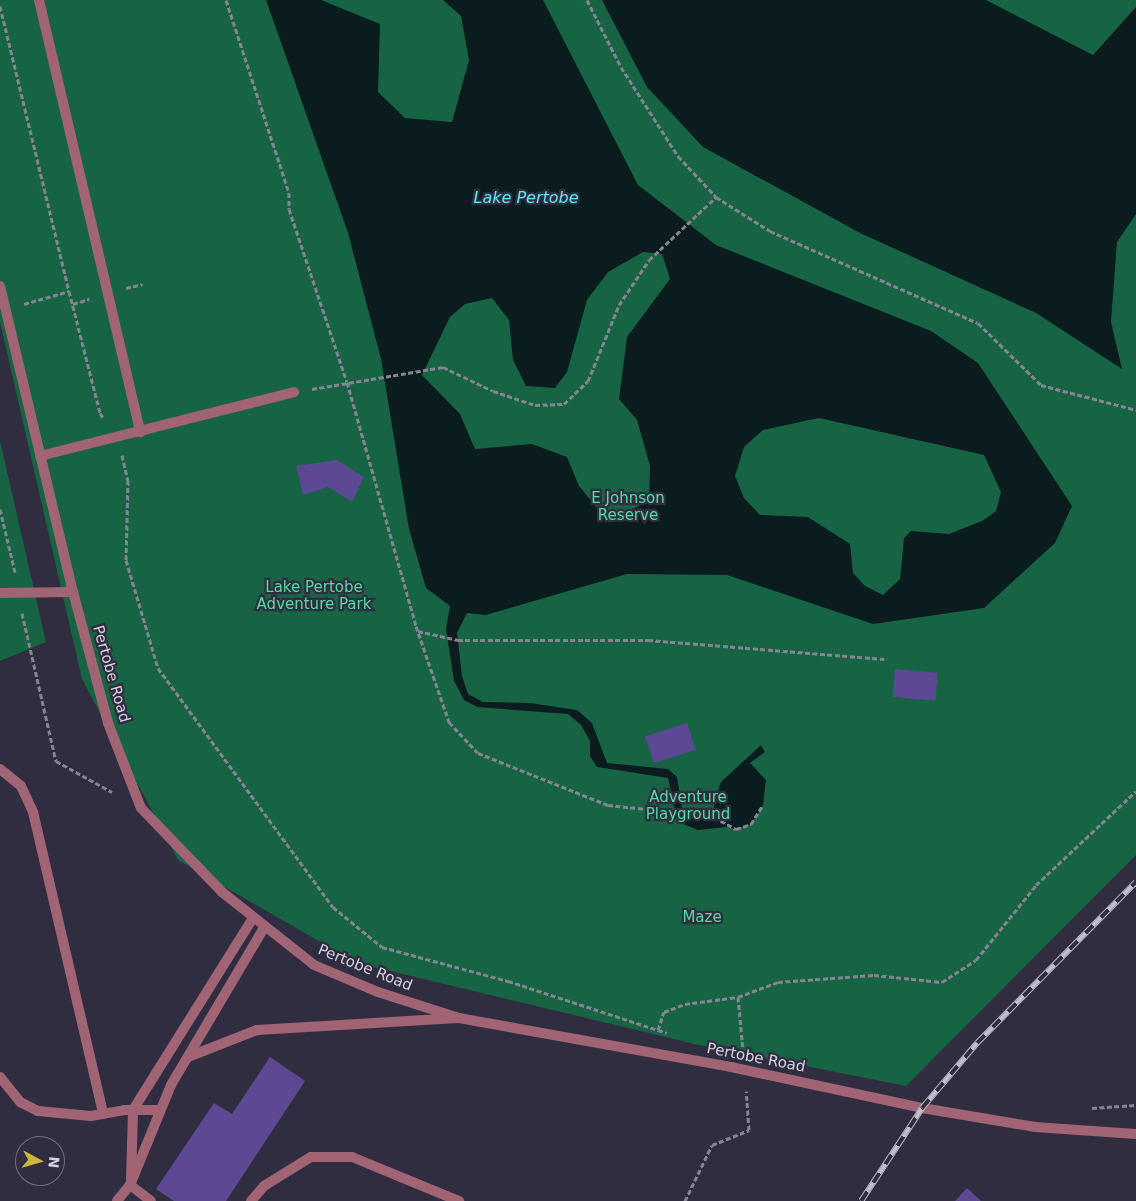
<!DOCTYPE html>
<html>
<head>
<meta charset="utf-8">
<style>
	body { margin:0 }
	#map { position:relative; width:1136px; height:1201px; overflow:hidden; background:#312d41; font-family:"DejaVu Sans",sans-serif }
	div>[style] { position:absolute }
	.green>* { inset:0; background:#176444 }
	.water>* { inset:0; background:#0a1c1d }
	.building>* { inset:0; background:#5d4894; transform-origin:0 0 }
	.path>* { height:3px; margin-top:-1.5px; transform-origin:0; background:repeating-linear-gradient(90deg,#868393 0 5px,transparent 0 7.5px) }
	.service>* { height:10px; margin:-5px; padding:0 5px; transform-origin:5px; border-radius:5px; background:#a06475 }
	.tertiary>* { height:10px; margin:-5px; padding:0 5px; transform-origin:5px; border-radius:5px; background:#a06475 }
	.rail>* { height:5.5px; margin-top:-2.75px; transform-origin:0; background:repeating-linear-gradient(90deg,#312d41 0 11px,#c0becb 0 22px); box-sizing:border-box; border-block:1px solid #c0becb }
	span { translate:-50% -50%; white-space:nowrap; text-align:center; line-height:1.15; -webkit-text-stroke:4.5px #312d41; paint-order:stroke }
	.park-label { font-size:15px; color:#4fdea1 }
	.street-label { font-size:15px; color:#d4d2df }
	.water-label { font-size:16px; color:#5eebf5; font-style:italic }
	.north { position:absolute; left:15px; top:1136px; width:50px; height:50px; box-sizing:border-box; background:#312d41; border:1px solid #726f80; border-radius:50%; rotate:96deg; font-size:14px; font-weight:700; line-height:20px; text-align:center; color:#d4d2df }
	.north::after { content:''; display:block; margin:auto; width:18px; height:22px; background:#cdb938; clip-path:polygon(50% 0,100% 100%,50% 72%,0 100%) }
</style>
</head>
<body>
<div id="map">
	<div class="green">
		<div style="clip-path:polygon(0 0,1136px 0,1136px 855px,906px 1086px,699px 1045px,357px 963px,178px 860px,82px 679px,0 322px)"></div>
		<div style="clip-path:polygon(0 441px,46px 642px,0 661px)"></div>
	</div>
	<div class="water">
		<div style="clip-path:polygon(evenodd,266px 0,321px 0,380px 24px,378px 92px,405px 118px,452px 122px,469px 60px,461px 16px,443px 0,543px 0,638px 185px,716px 245px,931px 331px,978px 363px,1072px 506px,1055px 543px,984px 608px,873px 624px,727px 575px,627px 574px,486px 615px,467px 613px,457px 633px,462px 676px,468px 694px,483px 702px,530px 703px,577px 710px,592px 723px,607px 763px,668px 769px,677px 777px,682px 808px,690px 815px,704px 819px,714px 817px,714px 802px,721px 782px,761px 745px,765px 752px,750px 763px,766px 780px,763px 805px,751px 824px,736px 829px,727px 827px,698px 830px,683px 824px,675px 809px,668px 778px,597px 767px,590px 756px,590px 741px,581px 725px,568px 714px,477px 707px,464px 700px,454px 681px,446px 629px,450px 606px,426px 588px,409px 529px,381px 359px,348px 233px,266px 0,643px 252px,662px 254px,670px 279px,627px 337px,619px 399px,637px 420px,650px 466px,649px 501px,622px 514px,602px 514px,579px 486px,567px 457px,532px 444px,475px 449px,460px 414px,422px 375px,450px 317px,465px 304px,492px 298px,509px 320px,513px 360px,526px 386px,555px 388px,567px 372px,587px 300px,608px 272px,643px 252px,266px 0,819px 418px,984px 455px,1001px 492px,996px 511px,982px 521px,949px 534px,911px 531px,904px 538px,900px 579px,883px 595px,865px 586px,853px 573px,850px 544px,808px 517px,760px 515px,744px 498px,735px 476px,744px 447px,763px 430px,819px 418px)"></div>
		<div style="clip-path:polygon(602px 0,986px 0,1093px 55px,1136px 7px,1136px 214px,1117px 242px,1111px 322px,1122px 369px,1036px 313px,860px 233px,703px 147px,647px 87px)"></div>
	</div>
	<div class="building">
		<div style="clip-path:polygon(337px 460px,364px 477px,352px 502px,328px 487px,303px 495px,296px 466px)"></div>
		<div style="left:895px;top:669px;width:43px;height:28px;rotate:5deg"></div>
		<div style="left:687px;top:723px;width:28px;height:44px;rotate:72deg"></div>
		<div style="clip-path:polygon(270px 1057px,305px 1081px,226px 1201px,174px 1201px,156px 1189px,214px 1103px,232px 1114px)"></div>
		<div style="clip-path:polygon(967px 1188px,981px 1201px,955px 1201px)"></div>
	</div>
	<div class="path">
		<div style="left:226px;top:0;width:203px;rotate:71.9deg"></div>
		<div style="left:289px;top:193px;width:16px;rotate:90deg"></div>
		<div style="left:289px;top:209px;width:182px;rotate:71.5deg"></div>
		<div style="left:347px;top:382px;width:254px;rotate:74.2deg"></div>
		<div style="left:416px;top:626px;width:102px;rotate:71deg"></div>
		<div style="left:449px;top:722px;width:42px;rotate:46.9deg"></div>
		<div style="left:478px;top:753px;width:140px;rotate:21.8deg"></div>
		<div style="left:608px;top:805px;width:69px;rotate:5.8deg"></div>
		<div style="left:677px;top:812px;width:6px;rotate:-31deg"></div>
		<div style="left:682px;top:809px;width:33px;rotate:14deg"></div>
		<div style="left:714px;top:817px;width:25px;rotate:29deg"></div>
		<div style="left:736px;top:829px;width:16px;rotate:-18deg"></div>
		<div style="left:751px;top:824px;width:22px;rotate:-58deg"></div>
		<div style="left:587px;top:0;width:75px;rotate:63.1deg"></div>
		<div style="left:621px;top:67px;width:106px;rotate:57.4deg"></div>
		<div style="left:678px;top:156px;width:56px;rotate:47.2deg"></div>
		<div style="left:716px;top:197px;width:64px;rotate:32.2deg"></div>
		<div style="left:770px;top:231px;width:227px;rotate:23.9deg"></div>
		<div style="left:978px;top:323px;width:88px;rotate:44.5deg"></div>
		<div style="left:1041px;top:385px;width:98px;rotate:14.7deg"></div>
		<div style="left:0;top:6px;width:293px;rotate:76.4deg"></div>
		<div style="left:69px;top:291px;width:126px;rotate:75.7deg"></div>
		<div style="left:100px;top:413px;width:7px;rotate:56deg"></div>
		<div style="left:126px;top:288px;width:17px;rotate:-13deg"></div>
		<div style="left:24px;top:304px;width:47px;rotate:-16.1deg"></div>
		<div style="left:73px;top:304px;width:17px;rotate:-17deg"></div>
		<div style="left:312px;top:389px;width:133px;rotate:-9.5deg"></div>
		<div style="left:443px;top:367px;width:55px;rotate:25.6deg"></div>
		<div style="left:493px;top:391px;width:44px;rotate:18.4deg"></div>
		<div style="left:535px;top:405px;width:29px;rotate:-2deg"></div>
		<div style="left:564px;top:404px;width:33px;rotate:-44deg"></div>
		<div style="left:588px;top:381px;width:82px;rotate:-67.8deg"></div>
		<div style="left:619px;top:305px;width:54px;rotate:-56.3deg"></div>
		<div style="left:649px;top:260px;width:92px;rotate:-43.2deg"></div>
		<div style="left:122px;top:455px;width:26px;rotate:77deg"></div>
		<div style="left:128px;top:480px;width:80px;rotate:91.4deg"></div>
		<div style="left:126px;top:560px;width:113px;rotate:73.5deg"></div>
		<div style="left:158px;top:668px;width:296px;rotate:53.8deg"></div>
		<div style="left:333px;top:907px;width:63px;rotate:39.2deg"></div>
		<div style="left:382px;top:947px;width:131px;rotate:15.1deg"></div>
		<div style="left:508px;top:981px;width:167px;rotate:18.1deg"></div>
		<div style="left:0;top:509px;width:65px;rotate:76.6deg"></div>
		<div style="left:22px;top:613px;width:152px;rotate:77.1deg"></div>
		<div style="left:56px;top:761px;width:64px;rotate:29deg"></div>
		<div style="left:418px;top:631px;width:41px;rotate:12.7deg"></div>
		<div style="left:458px;top:640px;width:190px"></div>
		<div style="left:648px;top:640px;width:237px;rotate:4.6deg"></div>
		<div style="left:738px;top:997px;width:43px;rotate:-20.6deg"></div>
		<div style="left:778px;top:982px;width:96px;rotate:-4.2deg"></div>
		<div style="left:874px;top:975px;width:68px;rotate:5.9deg"></div>
		<div style="left:942px;top:982px;width:40px;rotate:-32.9deg"></div>
		<div style="left:976px;top:960px;width:96px;rotate:-51.3deg"></div>
		<div style="left:1036px;top:885px;width:137px;rotate:-43.2deg"></div>
		<div style="left:658px;top:1030px;width:19px;rotate:-72deg"></div>
		<div style="left:664px;top:1012px;width:22px;rotate:-21deg"></div>
		<div style="left:685px;top:1004px;width:53px;rotate:-7.5deg"></div>
		<div style="left:738px;top:997px;width:53px;rotate:84.6deg"></div>
		<div style="left:1092px;top:1108px;width:44px;rotate:-3.9deg"></div>
		<div style="left:685px;top:1201px;width:62px;rotate:-64.3deg"></div>
		<div style="left:712px;top:1145px;width:40px;rotate:-22deg"></div>
		<div style="left:749px;top:1130px;width:39px;rotate:-94deg"></div>
	</div>
	<div class="service">
		<div style="left:39px;top:0;width:444px;rotate:76.8deg"></div>
		<div style="left:40px;top:456px;width:262px;rotate:-14.1deg"></div>
		<div style="left:0;top:593px;width:73px;rotate:-0.8deg"></div>
		<div style="left:0;top:769px;width:27px;rotate:39deg"></div>
		<div style="left:21px;top:786px;width:29px;rotate:65deg"></div>
		<div style="left:33px;top:812px;width:310px;rotate:76.9deg"></div>
		<div style="left:188px;top:1057px;width:74px;rotate:-21.4deg"></div>
		<div style="left:257px;top:1030px;width:201px;rotate:-3.4deg"></div>
		<div style="left:0;top:1077px;width:32px;rotate:51deg"></div>
		<div style="left:20px;top:1102px;width:20px;rotate:27deg"></div>
		<div style="left:38px;top:1111px;width:53px;rotate:5.4deg"></div>
		<div style="left:91px;top:1116px;width:34px;rotate:-10deg"></div>
		<div style="left:124px;top:1110px;width:35px"></div>
		<div style="left:131px;top:1179px;width:69px;rotate:-88.3deg"></div>
		<div style="left:133px;top:1110px;width:226px;rotate:-58deg"></div>
		<div style="left:130px;top:1185px;width:26px;rotate:37deg"></div>
		<div style="left:117px;top:1201px;width:21px;rotate:-51deg"></div>
		<div style="left:130px;top:1185px;width:108px;rotate:-67.7deg"></div>
		<div style="left:171px;top:1085px;width:182px;rotate:-59.4deg"></div>
		<div style="left:251px;top:1201px;width:20px;rotate:-49deg"></div>
		<div style="left:264px;top:1186px;width:55px;rotate:-31.7deg"></div>
		<div style="left:311px;top:1157px;width:41px"></div>
		<div style="left:352px;top:1157px;width:116px;rotate:22.4deg"></div>
	</div>
	<div class="tertiary">
		<div style="left:0;top:286px;width:315px;rotate:76.6deg"></div>
		<div style="left:73px;top:592px;width:136px;rotate:75deg"></div>
		<div style="left:108px;top:723px;width:91px;rotate:68.8deg"></div>
		<div style="left:141px;top:808px;width:117px;rotate:46deg"></div>
		<div style="left:222px;top:892px;width:117px;rotate:38.4deg"></div>
		<div style="left:314px;top:965px;width:69px;rotate:22.9deg"></div>
		<div style="left:378px;top:992px;width:85px;rotate:17.8deg"></div>
		<div style="left:459px;top:1018px;width:276px;rotate:10.2deg"></div>
		<div style="left:731px;top:1067px;width:195px;rotate:12.1deg"></div>
		<div style="left:922px;top:1108px;width:115px;rotate:9.5deg"></div>
		<div style="left:1035px;top:1127px;width:101px;rotate:4deg"></div>
	</div>
	<div class="rail">
		<div style="left:861px;top:1201px;width:111px;rotate:-56.7deg"></div>
		<div style="left:922px;top:1108px;width:85px;rotate:-49.8deg"></div>
		<div style="left:977px;top:1043px;width:226px;rotate:-45.4deg"></div>
	</div>
	<div class="park-label">
		<span style="left:628px;top:507px">E Johnson<br>Reserve</span>
		<span style="left:314px;top:596px">Lake Pertobe<br>Adventure Park</span>
		<span style="left:688px;top:806px">Adventure<br>Playground</span>
		<span style="left:702px;top:918px">Maze</span>
	</div>
	<div class="street-label">
		<span style="left:111px;top:674px;rotate:74deg">Pertobe Road</span>
		<span style="left:365px;top:968px;rotate:22deg">Pertobe Road</span>
		<span style="left:756px;top:1058px;rotate:11deg">Pertobe Road</span>
	</div>
	<div class="water-label">
		<span style="left:526px;top:198px">Lake Pertobe</span>
	</div>
	<div class="north">N</div>
</div>
</body>
</html>
